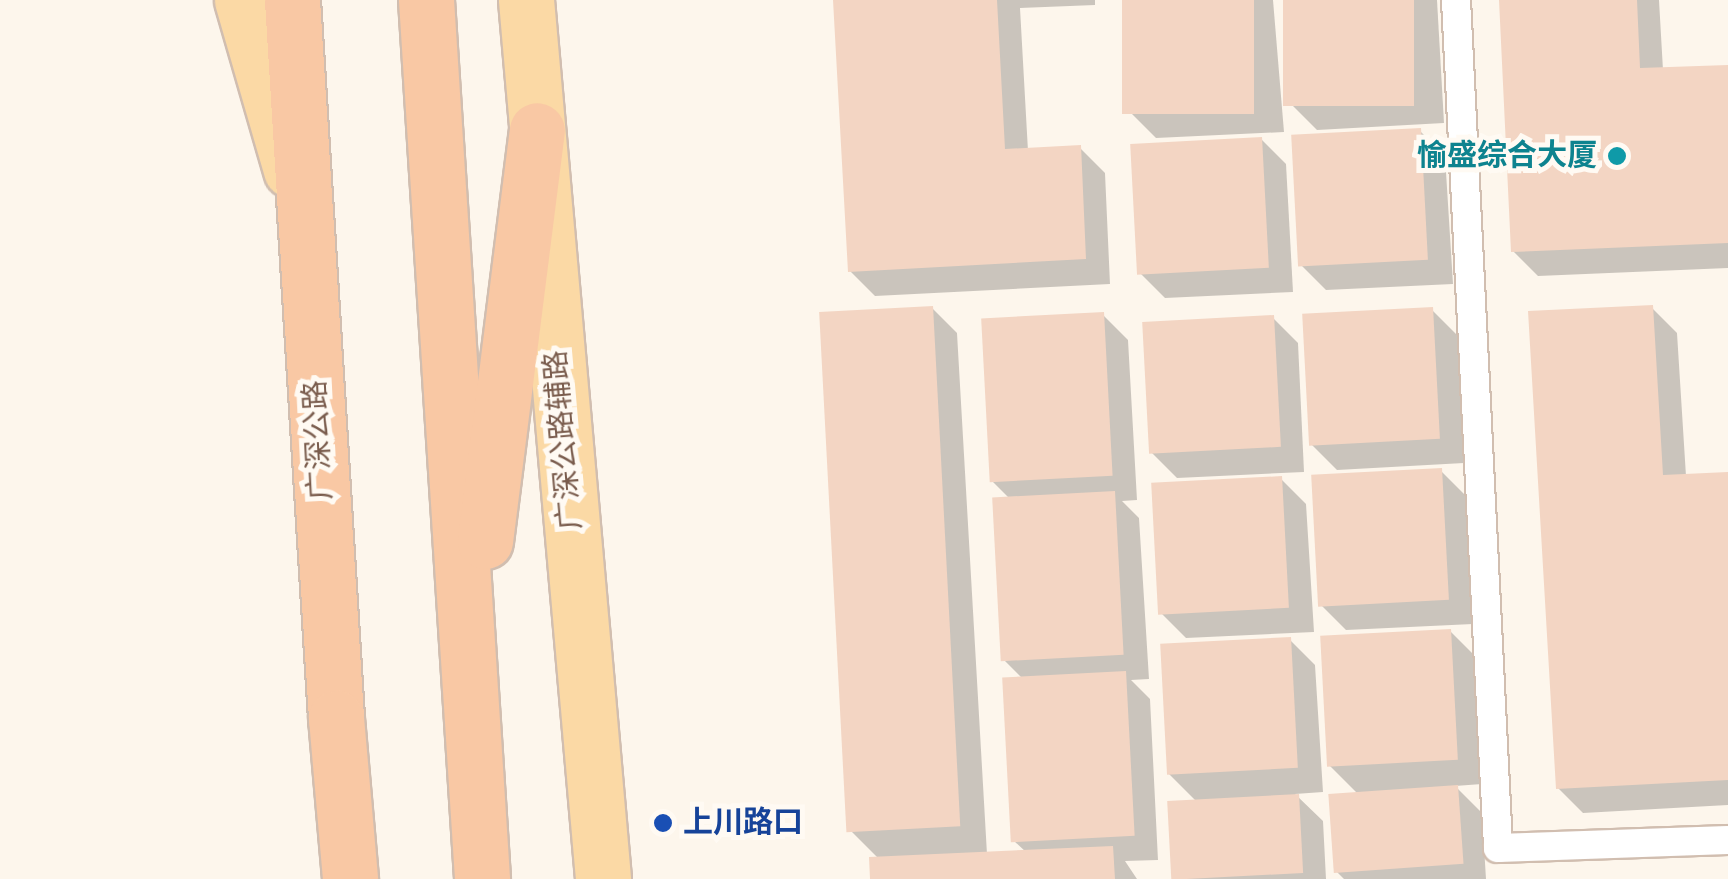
<!DOCTYPE html>
<html>
<head>
<meta charset="utf-8">
<style>
	body { margin:0 }
	#map { position:relative; width:1728px; height:879px; overflow:hidden; background:#fdf6ec; font-family:"Nunito Sans","Noto Sans SC",sans-serif }
	div>[style] { position:absolute }
	.shadow>* { inset:0; background:#0003 }
	.building>* { inset:0; background:#f3d5c3; transform-origin:0 0 }
	.roads { filter:drop-shadow(2px 0 #d1beb0) drop-shadow(-2px 0 #d1beb0) drop-shadow(0 2px #d1beb0) drop-shadow(0 -2px #d1beb0) }
	.service>* { height:28px; margin:-14px; padding:0 14px; transform-origin:14px; border-radius:14px; background:#fff }
	.primary>* { height:55px; margin:-27.5px; padding:0 27.5px; transform-origin:27.5px; border-radius:27.5px; background:#fbd9a5 }
	.trunk>* { height:55px; margin:-27.5px; padding:0 27.5px; transform-origin:27.5px; border-radius:27.5px; background:#f9c8a4 }
	.dots>* { width:28px; height:28px; translate:-50% -50%; box-sizing:border-box; border:5px solid #fffaf3; border-radius:50% }
	span { translate:-50% -50%; white-space:nowrap; text-align:center; line-height:1.15; -webkit-text-stroke:10px #fffaf3; paint-order:stroke }
	.culture-label { font-size:30px; color:#0d838f; font-weight:700 }
	.right { translate:-100% -50%; text-align:right }
	.street-label { font-size:30px; color:#7a5c4d }
	.transit-label { font-size:30px; color:#164399; font-weight:700 }
	.left { translate:0 -50%; text-align:left }
</style>
</head>
<body>
<div id="map">
	<div class="shadow">
		<div style="clip-path:polygon(835px 0,1095px 0,1095px 5px,1020px 8px,1028px 151px,1080px 148px,1105px 173px,1110px 284px,875px 296px,850px 271px)"></div>
		<div style="clip-path:polygon(1125px 0,1273px 0,1284px 132px,1156px 138px,1131px 113px)"></div>
		<div style="clip-path:polygon(1286px 0,1437px 0,1444px 123px,1317px 130px,1292px 105px)"></div>
		<div style="clip-path:polygon(1501px 0,1659px 0,1663px 70px,1728px 68px,1728px 268px,1538px 276px,1513px 251px)"></div>
		<div style="clip-path:polygon(1420px 131px,1445px 156px,1453px 284px,1326px 290px,1301px 265px)"></div>
		<div style="clip-path:polygon(1261px 139px,1286px 164px,1293px 292px,1165px 298px,1140px 273px)"></div>
		<div style="clip-path:polygon(932px 308px,957px 333px,987px 854px,1026px 852px,1014px 841px,1023px 679px,1004px 660px,1009px 498px,993px 482px,1103px 315px,1128px 340px,1137px 500px,1122px 501px,1139px 518px,1149px 679px,1131px 680px,1150px 699px,1158px 860px,1125px 861px,1137px 879px,872px 879px,879px 859px,851px 831px)"></div>
		<div style="clip-path:polygon(1652px 308px,1677px 333px,1686px 476px,1728px 474px,1728px 805px,1583px 813px,1558px 788px)"></div>
		<div style="clip-path:polygon(1432px 310px,1457px 335px,1464px 463px,1337px 470px,1312px 445px)"></div>
		<div style="clip-path:polygon(1273px 318px,1298px 343px,1304px 472px,1177px 478px,1152px 453px)"></div>
		<div style="clip-path:polygon(1441px 471px,1466px 496px,1473px 624px,1346px 630px,1321px 605px)"></div>
		<div style="clip-path:polygon(1281px 479px,1306px 504px,1314px 632px,1186px 638px,1161px 613px)"></div>
		<div style="clip-path:polygon(1450px 631px,1475px 656px,1482px 784px,1455px 786px,1482px 813px,1486px 879px,1344px 879px,1335px 870px,1357px 793px,1330px 766px)"></div>
		<div style="clip-path:polygon(1290px 640px,1315px 665px,1323px 792px,1295px 794px,1323px 821px,1326px 879px,1175px 879px,1170px 802px,1196px 801px,1169px 774px)"></div>
	</div>
	<div class="building">
		<div style="clip-path:polygon(833px 0,997px 0,1005px 149px,1081px 145px,1086px 259px,848px 272px)"></div>
		<div style="left:1122px;top:0;width:132px;height:114px"></div>
		<div style="left:1283px;top:0;width:131px;height:106px"></div>
		<div style="clip-path:polygon(1499px 0,1637px 0,1640px 68px,1728px 65px,1728px 243px,1511px 252px)"></div>
		<div style="left:1421px;top:128px;width:132px;height:130px;rotate:87deg"></div>
		<div style="left:1262px;top:137px;width:131px;height:132px;rotate:87deg"></div>
		<div style="clip-path:polygon(1653px 305px,1663px 475px,1728px 472px,1728px 780px,1556px 789px,1528px 311px)"></div>
		<div style="left:933px;top:306px;width:521px;height:114px;rotate:87deg"></div>
		<div style="left:1433px;top:307px;width:132px;height:131px;rotate:87deg"></div>
		<div style="left:1104px;top:312px;width:164px;height:123px;rotate:87deg"></div>
		<div style="left:1274px;top:315px;width:132px;height:132px;rotate:87deg"></div>
		<div style="left:1442px;top:468px;width:132px;height:131px;rotate:87deg"></div>
		<div style="left:1282px;top:476px;width:132px;height:131px;rotate:87deg"></div>
		<div style="left:1115px;top:491px;width:164px;height:123px;rotate:87deg"></div>
		<div style="left:1451px;top:629px;width:131px;height:131px;rotate:87deg"></div>
		<div style="left:1291px;top:637px;width:131px;height:131px;rotate:87deg"></div>
		<div style="left:1126px;top:671px;width:165px;height:124px;rotate:87deg"></div>
		<div style="left:1458px;top:785px;width:79px;height:130px;rotate:86deg"></div>
		<div style="left:1299px;top:794px;width:79px;height:132px;rotate:87deg"></div>
		<div style="clip-path:polygon(1113px 846px,1115px 879px,870px 879px,869px 857px)"></div>
	</div>
	<div class="roads">
		<div class="service">
			<div style="left:1456px;top:0;width:849px;rotate:87.16deg"></div>
			<div style="left:1498px;top:848px;width:230px;rotate:-2deg"></div>
		</div>
		<div class="primary">
			<div style="left:242px;top:0;width:177px;rotate:73.9deg"></div>
			<div style="left:526px;top:0;width:882px;rotate:84.99deg"></div>
		</div>
		<div class="trunk">
			<div style="left:292px;top:0;width:719px;rotate:86.49deg"></div>
			<div style="left:336px;top:718px;width:162px;rotate:85deg"></div>
			<div style="left:426px;top:0;width:881px;rotate:86.35deg"></div>
			<div style="left:485px;top:541px;width:414px;rotate:-82.8deg"></div>
		</div>
	</div>
	<div class="dots">
		<div style="left:1617px;top:156px;background:#0f9aa8"></div>
		<div style="left:663px;top:823px;background:#1a4fb4"></div>
	</div>
	<div class="culture-label">
		<span class="right" style="left:1597px;top:156px">愉盛综合大厦</span>
	</div>
	<div class="street-label">
		<span style="left:319px;top:440px;rotate:-93deg">广深公路</span>
		<span style="left:564px;top:440px;rotate:-95deg">广深公路辅路</span>
	</div>
	<div class="transit-label">
		<span class="left" style="left:683px;top:823px">上川路口</span>
	</div>
</div>
</body>
</html>
